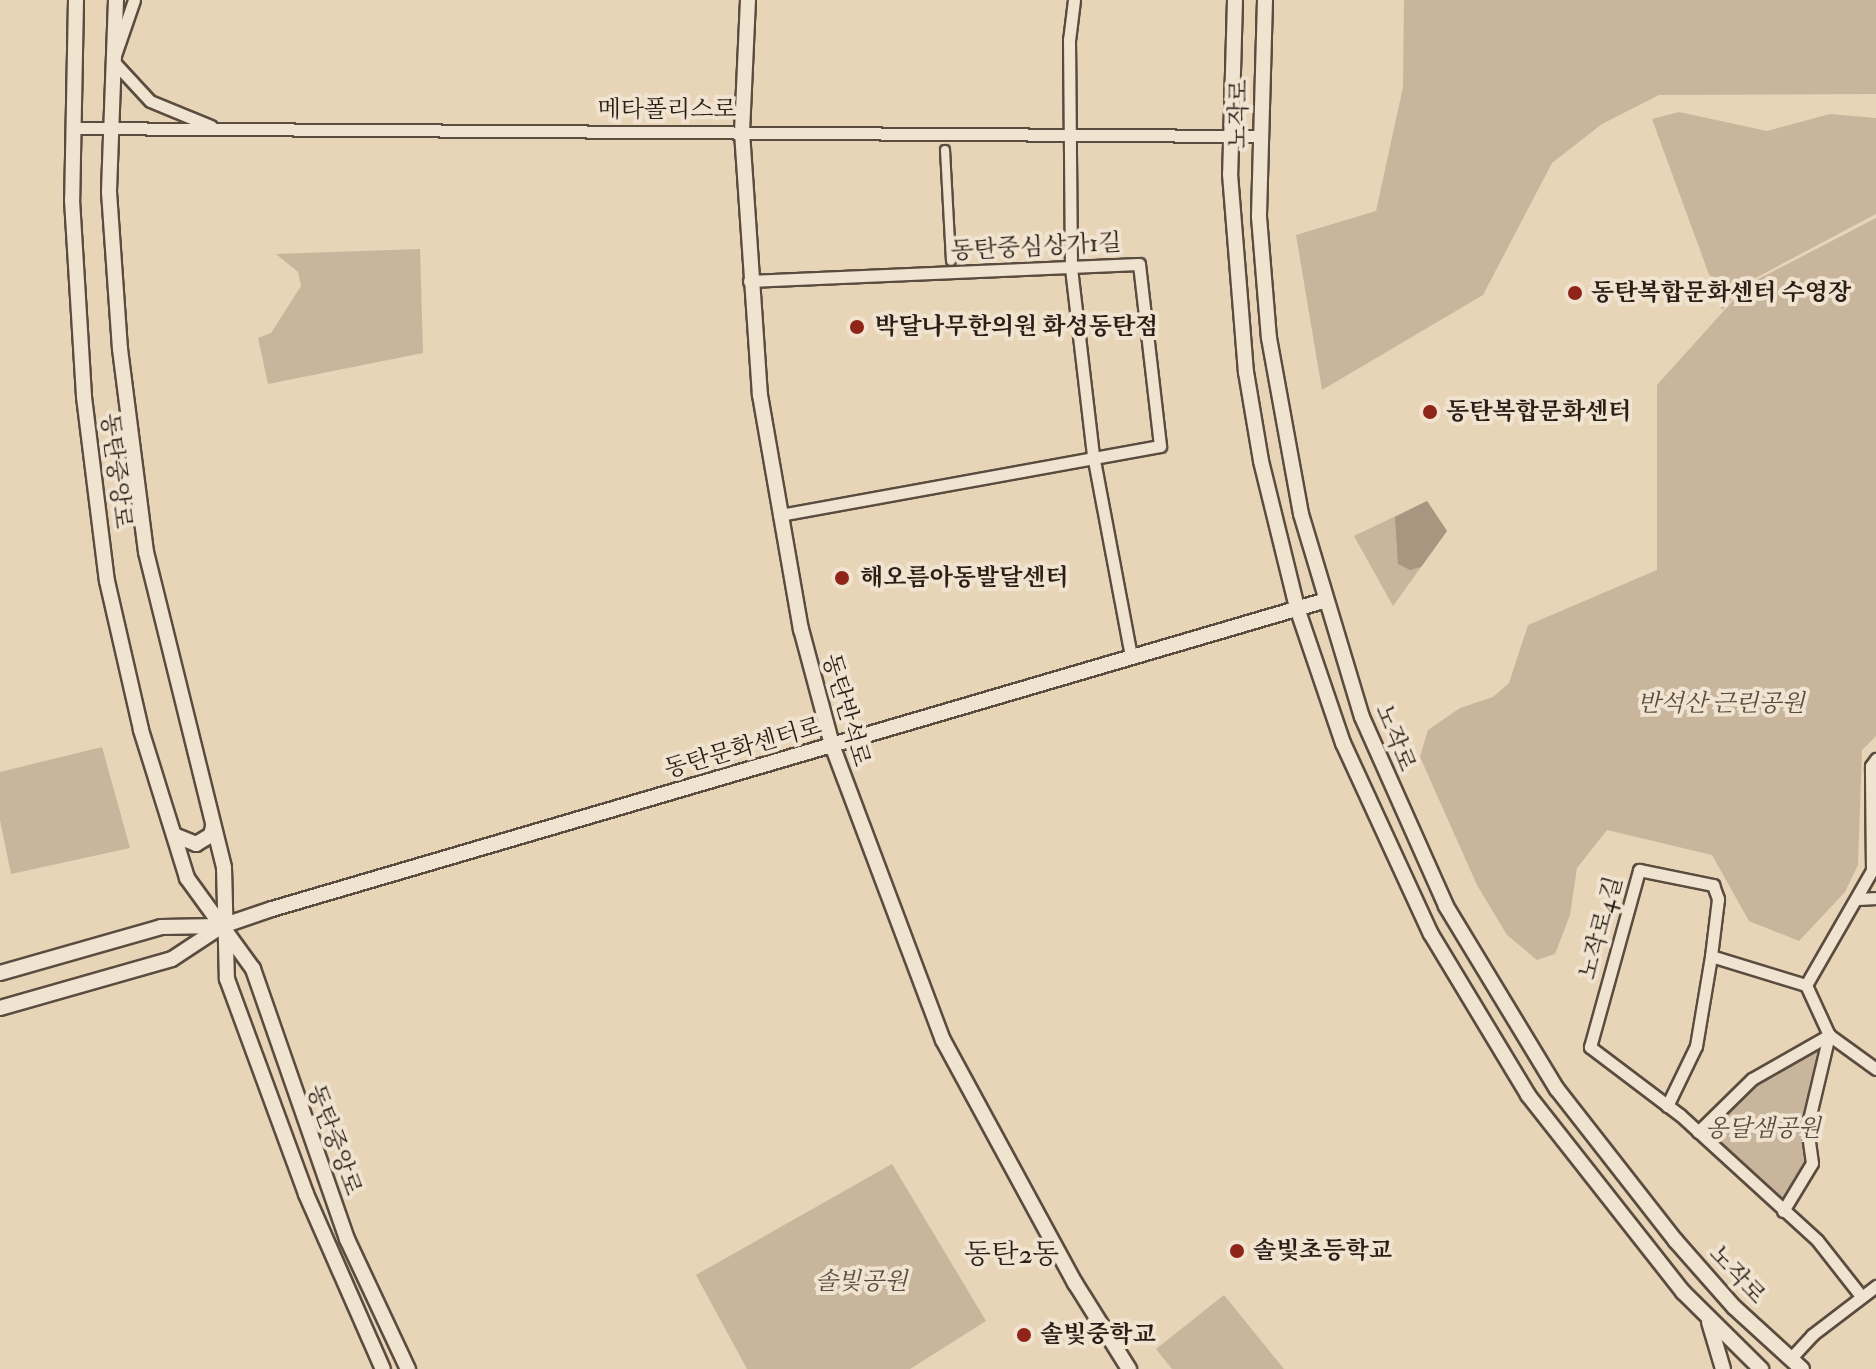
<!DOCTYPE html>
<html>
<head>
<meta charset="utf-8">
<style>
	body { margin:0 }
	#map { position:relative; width:1876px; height:1369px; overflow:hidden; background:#e8d4b7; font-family:"IM FELL Double Pica","Noto Serif KR",serif }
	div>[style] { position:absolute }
	.green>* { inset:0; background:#c8b59c }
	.water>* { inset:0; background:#a89681 }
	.roads { filter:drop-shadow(2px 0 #5a4c3f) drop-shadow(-2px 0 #5a4c3f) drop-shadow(0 2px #5a4c3f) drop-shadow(0 -2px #5a4c3f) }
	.pedestrian>* { height:8px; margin:-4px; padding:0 4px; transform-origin:4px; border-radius:4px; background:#f0e3d0 }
	.minor>* { height:11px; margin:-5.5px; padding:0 5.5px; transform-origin:5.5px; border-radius:5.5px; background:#f0e3d0 }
	.tertiary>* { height:14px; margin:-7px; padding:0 7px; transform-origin:7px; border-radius:7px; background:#f0e3d0 }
	.dots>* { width:22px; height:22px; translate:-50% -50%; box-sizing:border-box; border:4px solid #f0e3d0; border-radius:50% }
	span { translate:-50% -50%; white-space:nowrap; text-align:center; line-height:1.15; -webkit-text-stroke:8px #f0e3d0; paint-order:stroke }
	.street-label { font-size:24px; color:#2b1e17 }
	.poi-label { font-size:24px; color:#2b1e17; font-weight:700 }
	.left { translate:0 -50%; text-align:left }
	.park-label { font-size:24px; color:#5a4b3f; font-style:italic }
	.quarter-label { font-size:28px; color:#2b1e17 }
</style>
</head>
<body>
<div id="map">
	<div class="green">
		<div style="clip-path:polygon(1404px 0,1876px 0,1876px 94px,1659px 95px,1602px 124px,1552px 163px,1483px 295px,1322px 390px,1296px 235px,1376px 211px,1403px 87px)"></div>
		<div style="clip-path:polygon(1679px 112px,1767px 131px,1830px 114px,1876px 118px,1876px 214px,1746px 283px,1722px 310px,1652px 119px)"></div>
		<div style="clip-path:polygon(1876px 218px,1876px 736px,1862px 750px,1858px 865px,1845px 892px,1799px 941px,1749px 921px,1712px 855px,1607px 830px,1577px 868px,1570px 915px,1555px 954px,1537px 960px,1507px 935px,1477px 885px,1420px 757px,1428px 730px,1460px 708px,1493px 697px,1509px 683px,1528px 625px,1657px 570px,1657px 385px,1747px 285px)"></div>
		<div style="clip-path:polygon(420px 249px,423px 353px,268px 384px,258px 338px,271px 333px,301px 286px,298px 272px,276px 254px)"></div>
		<div style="clip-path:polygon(1427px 501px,1447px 531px,1393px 606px,1354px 536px)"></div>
		<div style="clip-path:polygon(102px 747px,130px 848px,11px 874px,0 820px,0 772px)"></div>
		<div style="clip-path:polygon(1826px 1039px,1805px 1127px,1810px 1160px,1783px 1205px,1702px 1131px,1753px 1080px)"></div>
		<div style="clip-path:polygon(892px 1164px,986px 1321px,910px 1369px,747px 1369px,696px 1275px)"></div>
		<div style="clip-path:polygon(1224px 1295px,1284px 1369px,1172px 1369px,1156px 1349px)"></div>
	</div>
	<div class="water">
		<div style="clip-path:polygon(1427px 501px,1447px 531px,1421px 567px,1410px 570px,1398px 564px,1395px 517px)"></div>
	</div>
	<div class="roads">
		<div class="pedestrian">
			<div style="left:945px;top:150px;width:111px;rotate:86.9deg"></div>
		</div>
		<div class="minor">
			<div style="left:134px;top:0;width:65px;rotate:109deg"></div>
			<div style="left:113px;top:61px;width:54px;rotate:47.2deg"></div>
			<div style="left:150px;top:101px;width:66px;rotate:22.3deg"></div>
			<div style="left:1074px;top:0;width:39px;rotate:97deg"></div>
			<div style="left:1069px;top:39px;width:229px;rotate:89.5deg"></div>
			<div style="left:1071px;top:268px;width:188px;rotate:83.3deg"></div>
			<div style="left:1093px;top:455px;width:206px;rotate:79.3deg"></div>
			<div style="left:72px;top:128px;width:1189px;rotate:0.39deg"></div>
			<div style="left:749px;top:281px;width:390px;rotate:-2.5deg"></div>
			<div style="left:1139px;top:264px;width:183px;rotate:83.4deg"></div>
			<div style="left:1160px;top:446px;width:387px;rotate:169.7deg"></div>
			<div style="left:1859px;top:899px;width:17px;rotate:-3deg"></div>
			<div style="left:1667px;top:1106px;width:67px;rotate:-64.2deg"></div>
			<div style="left:1696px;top:1046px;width:91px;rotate:-80.5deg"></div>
			<div style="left:1698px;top:1132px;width:76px;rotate:-44.5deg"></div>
			<div style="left:1752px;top:1079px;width:89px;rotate:-29.7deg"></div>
			<div style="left:1829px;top:1035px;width:55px;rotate:-114.7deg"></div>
			<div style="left:1783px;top:1211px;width:56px;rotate:-58.9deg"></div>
			<div style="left:1812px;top:1163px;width:35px;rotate:-98deg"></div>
			<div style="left:1807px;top:1128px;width:96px;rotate:-76.7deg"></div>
			<div style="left:1829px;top:1035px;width:58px;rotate:35.9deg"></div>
			<div style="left:1861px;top:1296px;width:71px;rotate:-128.2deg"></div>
			<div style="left:1817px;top:1240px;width:185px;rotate:-137.6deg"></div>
			<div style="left:1680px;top:1115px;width:113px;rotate:-142.9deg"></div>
			<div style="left:1590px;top:1047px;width:184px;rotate:-74.5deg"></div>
			<div style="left:1639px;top:870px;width:76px;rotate:11.5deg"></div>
			<div style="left:1713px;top:885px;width:15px;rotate:70deg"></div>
			<div style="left:1718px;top:899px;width:57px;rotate:97deg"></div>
			<div style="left:1711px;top:956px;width:99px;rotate:17deg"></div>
			<div style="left:1806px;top:985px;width:133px;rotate:-60.1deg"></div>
			<div style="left:1872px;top:870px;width:104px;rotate:-90.6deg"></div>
			<div style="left:1871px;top:766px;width:9px;rotate:-54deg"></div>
			<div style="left:1790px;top:1359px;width:33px;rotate:-47deg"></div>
			<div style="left:1812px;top:1335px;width:81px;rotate:-37.4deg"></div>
		</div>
		<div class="tertiary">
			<div style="left:76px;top:0;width:200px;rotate:91.1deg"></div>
			<div style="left:72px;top:200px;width:197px;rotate:86.5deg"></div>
			<div style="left:84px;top:397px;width:185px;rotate:82.9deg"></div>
			<div style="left:107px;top:581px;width:153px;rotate:77.1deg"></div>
			<div style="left:141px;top:730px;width:155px;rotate:72.7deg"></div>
			<div style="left:187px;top:878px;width:112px;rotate:54deg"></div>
			<div style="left:253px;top:969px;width:286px;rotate:70.8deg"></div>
			<div style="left:347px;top:1239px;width:144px;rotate:64.9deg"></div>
			<div style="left:116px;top:0;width:192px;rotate:92.1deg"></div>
			<div style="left:109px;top:192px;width:157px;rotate:86deg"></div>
			<div style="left:120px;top:349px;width:205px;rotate:82.7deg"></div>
			<div style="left:146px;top:552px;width:325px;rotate:76.1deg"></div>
			<div style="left:224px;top:868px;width:111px;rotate:88.5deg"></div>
			<div style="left:227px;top:979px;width:229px;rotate:69.8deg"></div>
			<div style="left:306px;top:1194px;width:191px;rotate:66.3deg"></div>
			<div style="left:748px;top:0;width:132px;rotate:92.6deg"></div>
			<div style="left:742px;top:132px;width:264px;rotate:86.1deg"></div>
			<div style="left:760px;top:395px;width:238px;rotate:80.1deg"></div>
			<div style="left:801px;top:629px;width:120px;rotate:75deg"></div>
			<div style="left:832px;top:745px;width:315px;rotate:69.4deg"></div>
			<div style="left:943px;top:1040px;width:277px;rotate:61.5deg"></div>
			<div style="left:1075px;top:1283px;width:102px;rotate:57.9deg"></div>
			<div style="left:1235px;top:0;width:174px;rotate:91.6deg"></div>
			<div style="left:1230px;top:174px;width:199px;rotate:85.4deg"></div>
			<div style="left:1246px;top:372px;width:90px;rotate:80.4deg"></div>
			<div style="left:1261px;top:461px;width:151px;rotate:76.2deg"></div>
			<div style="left:1297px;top:608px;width:143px;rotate:71.2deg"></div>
			<div style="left:1343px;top:743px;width:210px;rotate:65.3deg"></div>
			<div style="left:1431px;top:934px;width:188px;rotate:58.9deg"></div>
			<div style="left:1528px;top:1095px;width:251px;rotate:51.8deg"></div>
			<div style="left:1683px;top:1292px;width:110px;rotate:44.6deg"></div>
			<div style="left:1265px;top:0;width:217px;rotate:91.6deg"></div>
			<div style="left:1259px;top:217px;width:121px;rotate:85.3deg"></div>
			<div style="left:1269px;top:338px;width:179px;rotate:79.7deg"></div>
			<div style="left:1301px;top:514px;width:212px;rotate:73.3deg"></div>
			<div style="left:1362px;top:717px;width:207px;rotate:66deg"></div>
			<div style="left:1446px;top:906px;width:214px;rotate:58.8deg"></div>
			<div style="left:1557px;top:1089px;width:192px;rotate:52deg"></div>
			<div style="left:1675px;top:1240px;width:89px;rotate:48.6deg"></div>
			<div style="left:1734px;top:1307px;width:92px;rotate:42.4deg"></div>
			<div style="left:174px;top:835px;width:24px;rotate:22deg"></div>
			<div style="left:196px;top:844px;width:17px;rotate:-31deg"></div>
			<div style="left:211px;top:835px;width:9px;rotate:-77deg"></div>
			<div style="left:0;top:973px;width:167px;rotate:-15.9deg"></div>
			<div style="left:161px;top:927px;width:60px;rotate:-1deg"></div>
			<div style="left:0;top:1008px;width:179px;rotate:-15.9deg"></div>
			<div style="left:172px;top:959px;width:60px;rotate:-33.4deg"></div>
			<div style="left:222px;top:926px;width:53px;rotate:-18.8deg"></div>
			<div style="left:272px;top:909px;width:1095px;rotate:-16.33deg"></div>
			<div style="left:1709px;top:1322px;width:49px;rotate:73.4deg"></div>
		</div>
	</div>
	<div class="dots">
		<div style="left:1575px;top:293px;background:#8f2418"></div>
		<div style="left:857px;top:327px;background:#8f2418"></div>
		<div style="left:1430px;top:412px;background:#8f2418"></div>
		<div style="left:842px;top:578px;background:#8f2418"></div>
		<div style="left:1237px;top:1251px;background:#8f2418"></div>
		<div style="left:1024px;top:1335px;background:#8f2418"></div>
	</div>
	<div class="street-label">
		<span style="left:667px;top:110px">메타폴리스로</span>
		<span style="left:1239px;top:114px;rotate:-89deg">노작로</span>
		<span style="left:1036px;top:247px;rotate:-3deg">동탄중심상가1길</span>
		<span style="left:116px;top:471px;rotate:83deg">동탄중앙로</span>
		<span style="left:846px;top:710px;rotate:74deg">동탄반석로</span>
		<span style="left:1395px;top:738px;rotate:68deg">노작로</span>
		<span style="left:743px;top:748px;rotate:-16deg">동탄문화센터로</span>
		<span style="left:1601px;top:928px;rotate:-75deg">노작로4길</span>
		<span style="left:334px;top:1140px;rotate:70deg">동탄중앙로</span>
		<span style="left:1737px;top:1275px;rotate:47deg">노작로</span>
	</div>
	<div class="poi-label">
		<span class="left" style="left:1591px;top:293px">동탄복합문화센터 수영장</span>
		<span class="left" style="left:875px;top:327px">박달나무한의원 화성동탄점</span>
		<span class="left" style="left:1446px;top:412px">동탄복합문화센터</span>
		<span class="left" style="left:860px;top:578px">해오름아동발달센터</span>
		<span class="left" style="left:1253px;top:1251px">솔빛초등학교</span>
		<span class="left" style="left:1040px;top:1335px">솔빛중학교</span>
	</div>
	<div class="park-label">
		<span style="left:1721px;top:704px">반석산 근린공원</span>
		<span style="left:1763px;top:1129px">옹달샘공원</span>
		<span style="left:861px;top:1282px">솔빛공원</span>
	</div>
	<div class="quarter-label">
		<span style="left:1012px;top:1255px">동탄2동</span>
	</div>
</div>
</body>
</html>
